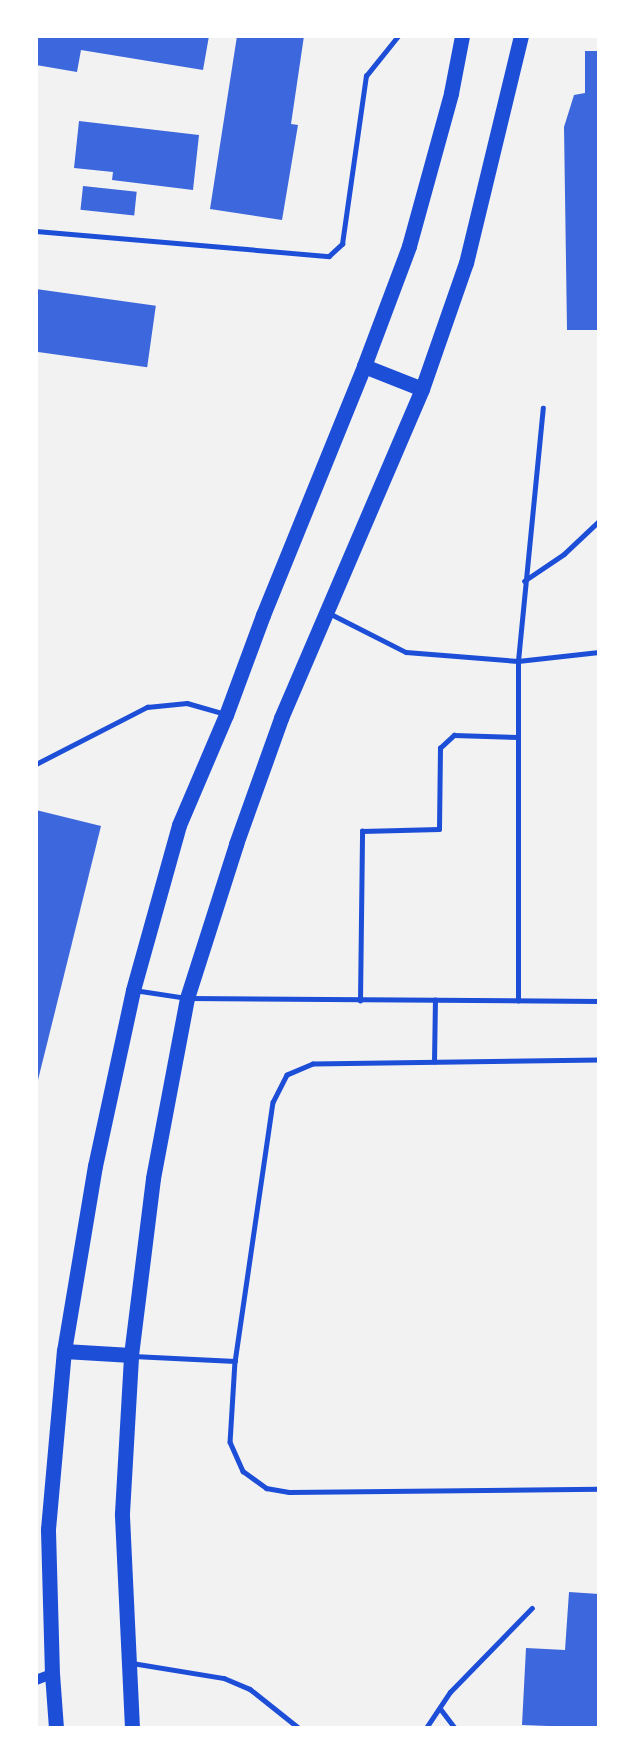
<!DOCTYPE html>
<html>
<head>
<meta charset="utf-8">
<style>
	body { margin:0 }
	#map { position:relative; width:635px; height:1764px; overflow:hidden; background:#f2f2f2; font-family:"Source Sans 3",sans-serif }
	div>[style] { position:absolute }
	.building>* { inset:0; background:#3d67dc; transform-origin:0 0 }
	.service>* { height:4.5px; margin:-2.25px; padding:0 2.25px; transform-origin:2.25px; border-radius:2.25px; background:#1d4ed8 }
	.tertiary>* { height:10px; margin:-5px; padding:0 5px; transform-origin:5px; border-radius:5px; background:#1d4ed8 }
	.primary>* { height:15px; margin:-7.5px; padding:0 7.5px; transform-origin:7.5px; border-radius:7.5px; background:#1d4ed8 }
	span { translate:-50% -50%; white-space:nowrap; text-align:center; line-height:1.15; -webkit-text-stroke:4.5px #fff; paint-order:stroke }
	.frame { position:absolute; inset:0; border:38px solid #fff; pointer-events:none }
</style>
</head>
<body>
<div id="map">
	<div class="building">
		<div style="clip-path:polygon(36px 36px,209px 36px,203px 70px,81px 50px,77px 72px,36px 65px)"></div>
		<div style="clip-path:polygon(237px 36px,304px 36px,291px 124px,298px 125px,282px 220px,210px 209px)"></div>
		<div style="clip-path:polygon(585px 51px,599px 51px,599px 330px,567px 330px,564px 127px,574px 95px,585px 93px)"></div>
		<div style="clip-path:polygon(79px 121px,199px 135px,193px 190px,112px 180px,113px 172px,74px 168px)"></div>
		<div style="left:83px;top:186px;width:54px;height:24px;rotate:6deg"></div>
		<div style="left:36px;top:289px;width:121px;height:62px;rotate:8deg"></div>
		<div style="clip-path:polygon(36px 810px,101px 826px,37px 1084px,36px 1084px)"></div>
		<div style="clip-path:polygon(569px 1592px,599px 1594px,599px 1728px,522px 1725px,526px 1648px,565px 1650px)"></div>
	</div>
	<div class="service">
		<div style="left:36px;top:231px;width:294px;rotate:4.9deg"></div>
		<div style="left:329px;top:256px;width:18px;rotate:-43deg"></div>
		<div style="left:342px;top:244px;width:170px;rotate:-81.9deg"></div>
		<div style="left:366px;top:76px;width:51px;rotate:-51.3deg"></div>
		<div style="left:524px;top:581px;width:48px;rotate:-34deg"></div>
		<div style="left:564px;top:554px;width:48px;rotate:-43.3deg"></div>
		<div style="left:329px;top:613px;width:86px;rotate:26.9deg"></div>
		<div style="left:406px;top:652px;width:112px;rotate:4.6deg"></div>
		<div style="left:518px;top:661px;width:81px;rotate:-6.3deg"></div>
		<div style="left:36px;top:764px;width:125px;rotate:-27.2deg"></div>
		<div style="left:147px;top:707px;width:40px;rotate:-5.7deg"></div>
		<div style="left:187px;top:703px;width:40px;rotate:16deg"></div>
		<div style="left:134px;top:990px;width:54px;rotate:8.6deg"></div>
		<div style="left:187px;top:998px;width:412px;rotate:0.4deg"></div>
		<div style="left:360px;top:1001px;width:170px;rotate:-89.3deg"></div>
		<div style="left:362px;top:831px;width:77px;rotate:-1.5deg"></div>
		<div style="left:439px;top:829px;width:81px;rotate:-89.3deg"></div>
		<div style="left:440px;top:748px;width:19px;rotate:-43deg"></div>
		<div style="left:454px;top:735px;width:64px;rotate:1.8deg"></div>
		<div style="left:518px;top:1001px;width:340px;rotate:-90deg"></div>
		<div style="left:518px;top:661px;width:254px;rotate:-84.4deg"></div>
		<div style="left:599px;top:1060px;width:286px;rotate:179.2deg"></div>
		<div style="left:313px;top:1064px;width:28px;rotate:157deg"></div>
		<div style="left:287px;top:1075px;width:30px;rotate:117deg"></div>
		<div style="left:273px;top:1102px;width:262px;rotate:98.3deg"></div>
		<div style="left:235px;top:1361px;width:81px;rotate:93.5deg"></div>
		<div style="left:230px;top:1442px;width:32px;rotate:66deg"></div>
		<div style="left:243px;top:1471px;width:29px;rotate:36deg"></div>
		<div style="left:266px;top:1488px;width:23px;rotate:10deg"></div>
		<div style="left:289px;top:1492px;width:310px;rotate:-0.6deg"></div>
		<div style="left:434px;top:1062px;width:62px;rotate:-89.1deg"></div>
		<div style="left:133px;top:1356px;width:102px;rotate:2.8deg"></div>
		<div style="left:132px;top:1663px;width:93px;rotate:9.3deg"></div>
		<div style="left:224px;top:1678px;width:28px;rotate:23deg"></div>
		<div style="left:250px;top:1689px;width:63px;rotate:38.5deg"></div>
		<div style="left:440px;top:1708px;width:25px;rotate:53deg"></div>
		<div style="left:426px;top:1728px;width:43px;rotate:-56.3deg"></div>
		<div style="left:450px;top:1692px;width:117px;rotate:-45.7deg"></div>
	</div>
	<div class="tertiary">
		<div style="left:36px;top:1680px;width:17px;rotate:-21deg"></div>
	</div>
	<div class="primary">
		<div style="left:364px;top:366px;width:62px;rotate:21.6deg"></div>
		<div style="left:64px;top:1351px;width:67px;rotate:3.4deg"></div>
		<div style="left:56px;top:1728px;width:54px;rotate:-94.2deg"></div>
		<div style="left:52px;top:1674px;width:145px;rotate:-91.6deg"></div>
		<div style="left:48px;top:1529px;width:179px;rotate:-84.9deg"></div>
		<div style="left:64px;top:1351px;width:188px;rotate:-80.5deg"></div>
		<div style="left:95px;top:1166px;width:180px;rotate:-77.8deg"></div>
		<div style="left:133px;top:990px;width:171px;rotate:-74.4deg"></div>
		<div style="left:179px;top:825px;width:120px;rotate:-66.9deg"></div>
		<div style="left:226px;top:715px;width:107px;rotate:-69.7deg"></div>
		<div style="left:263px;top:615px;width:269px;rotate:-67.9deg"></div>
		<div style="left:364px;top:366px;width:128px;rotate:-69.4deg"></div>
		<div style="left:409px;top:246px;width:159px;rotate:-74.6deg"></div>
		<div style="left:451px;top:93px;width:58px;rotate:-79.1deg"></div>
		<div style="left:132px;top:1728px;width:215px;rotate:-92.7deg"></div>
		<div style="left:122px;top:1513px;width:158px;rotate:-86.7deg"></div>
		<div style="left:131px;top:1355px;width:178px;rotate:-82.9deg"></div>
		<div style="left:153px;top:1178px;width:183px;rotate:-79.3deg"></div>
		<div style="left:187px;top:998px;width:162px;rotate:-72.3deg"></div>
		<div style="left:236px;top:844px;width:134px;rotate:-70.3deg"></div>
		<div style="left:281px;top:718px;width:358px;rotate:-66.8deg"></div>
		<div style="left:422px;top:389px;width:133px;rotate:-70.8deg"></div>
		<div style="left:466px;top:263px;width:234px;rotate:-76.4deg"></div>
	</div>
	<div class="frame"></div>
</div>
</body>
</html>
